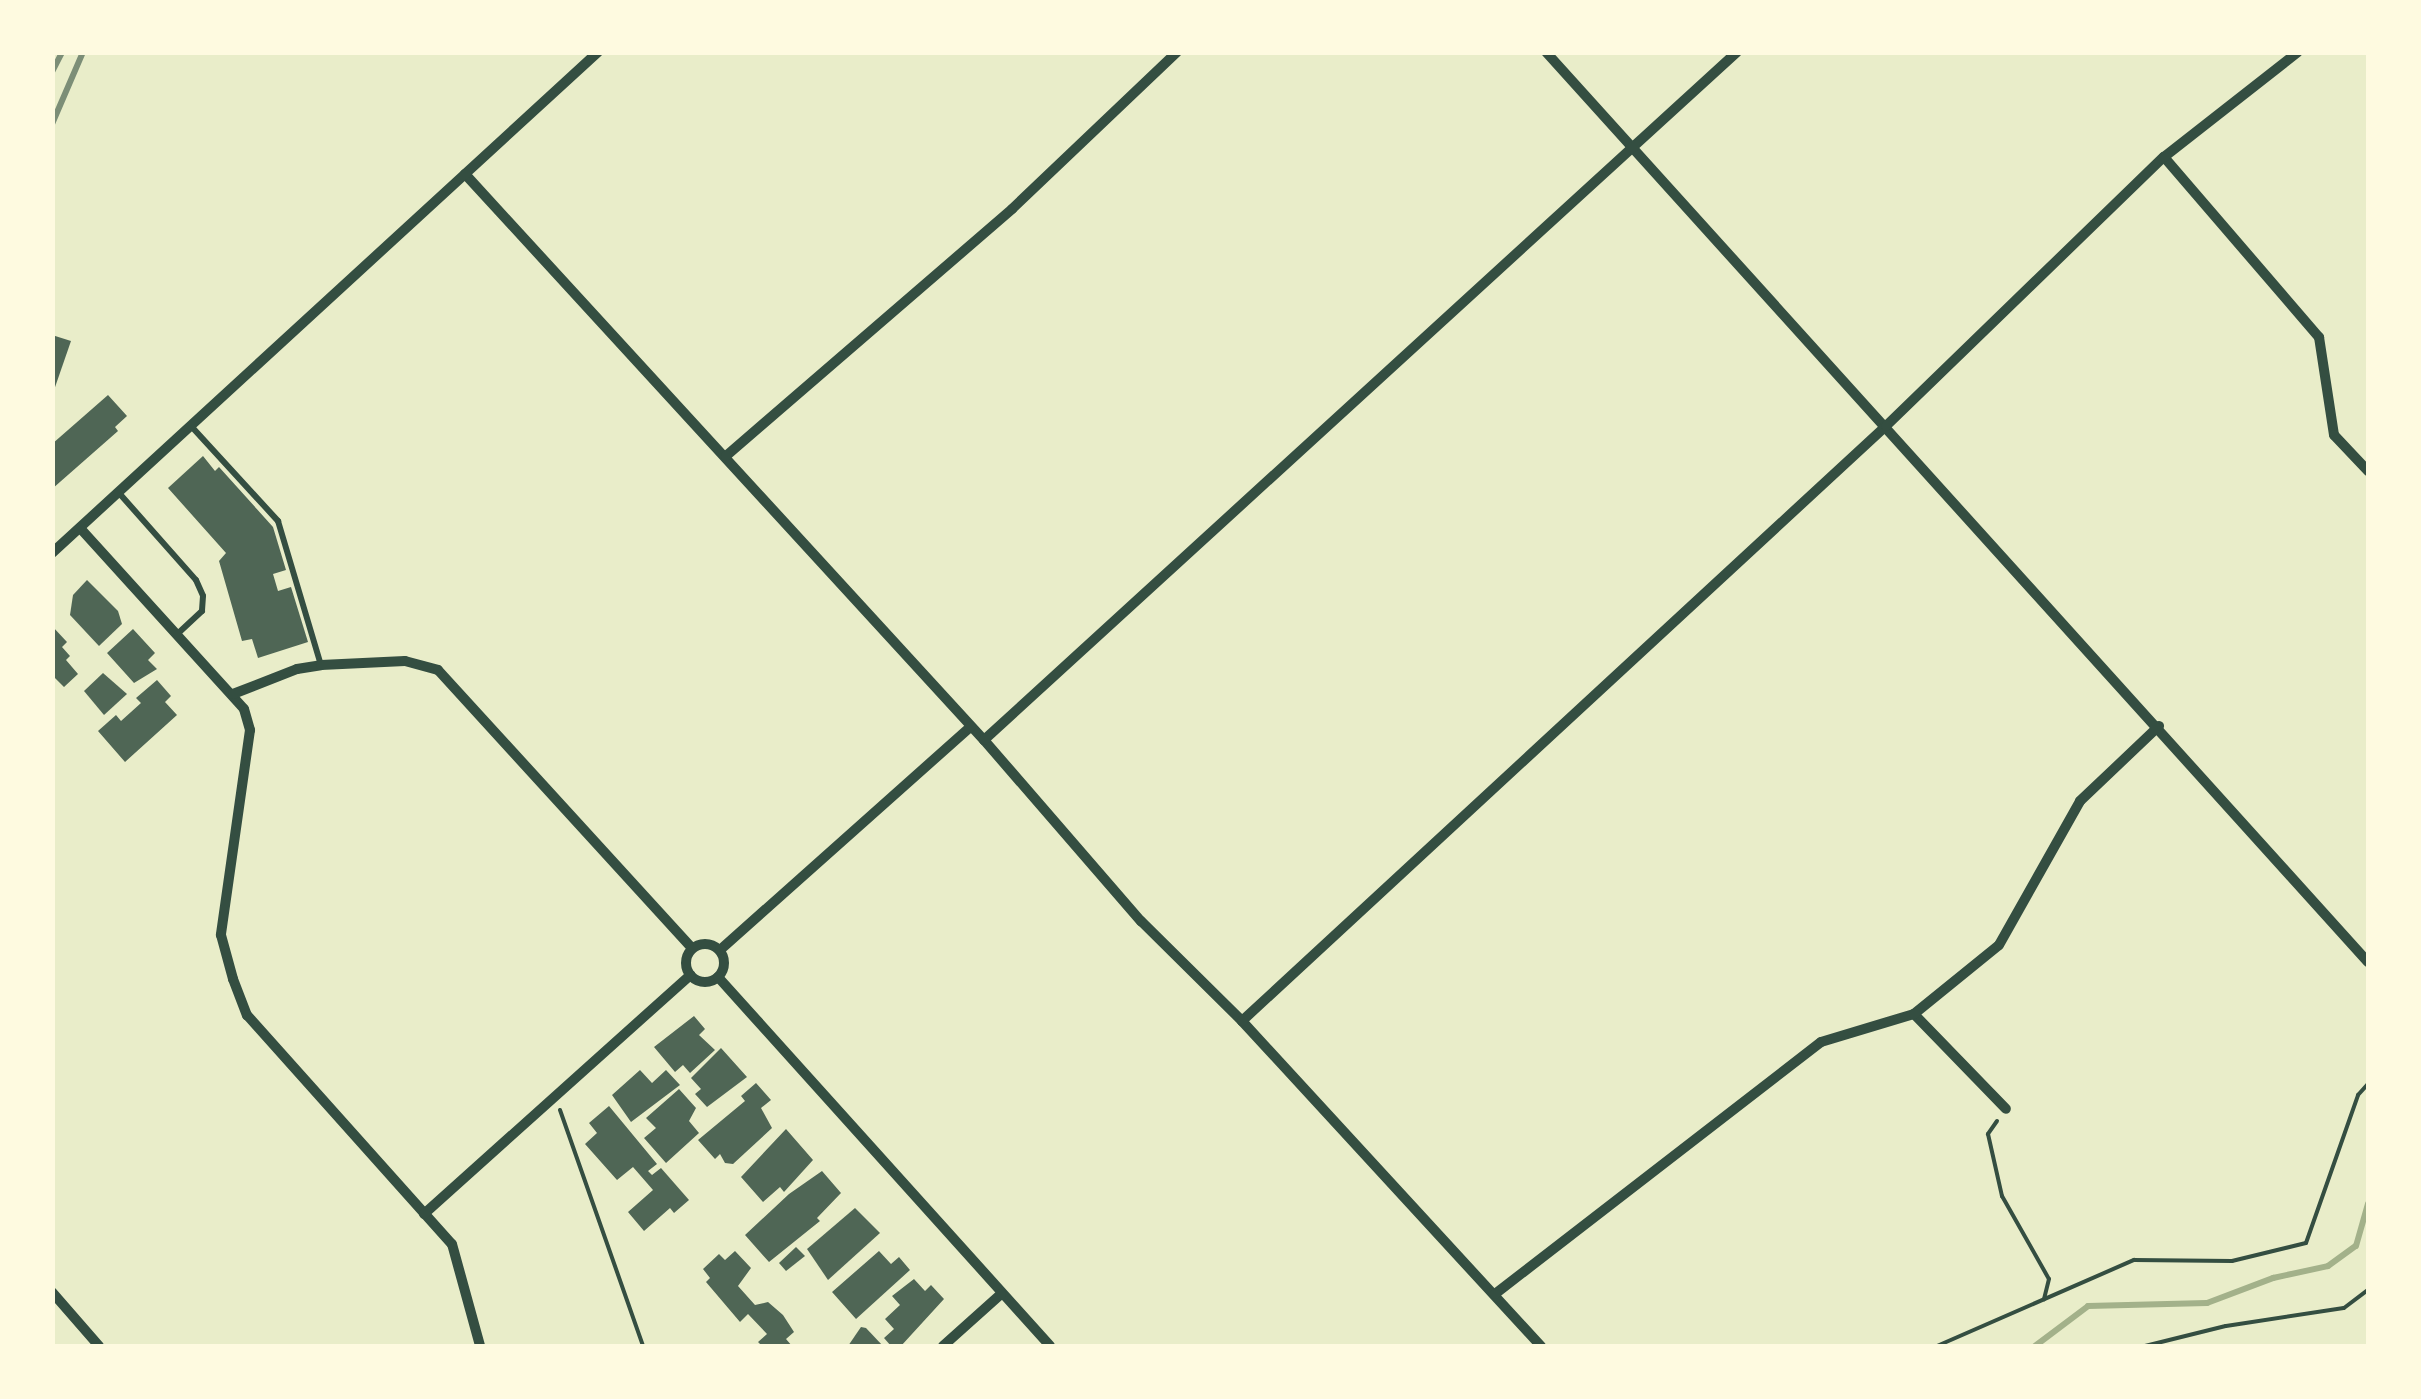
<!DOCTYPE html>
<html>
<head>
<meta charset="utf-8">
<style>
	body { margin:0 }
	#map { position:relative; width:2421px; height:1399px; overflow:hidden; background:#e9edc9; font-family:Helvetica,sans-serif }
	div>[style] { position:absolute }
	.stream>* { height:6px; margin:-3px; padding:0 3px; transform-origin:3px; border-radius:3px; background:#a3b18a }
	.building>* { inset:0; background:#4f6655 }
	.path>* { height:4px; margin:-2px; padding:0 2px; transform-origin:2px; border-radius:2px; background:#344e41 }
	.service>* { height:6px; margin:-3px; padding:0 3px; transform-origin:3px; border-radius:3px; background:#344e41 }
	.minor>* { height:10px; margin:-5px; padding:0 5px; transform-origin:5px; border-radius:5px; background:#344e41 }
	.minor>.ring { margin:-5px; padding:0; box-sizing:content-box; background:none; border:10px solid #344e41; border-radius:50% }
	.rail>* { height:6px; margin:-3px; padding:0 3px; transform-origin:3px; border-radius:3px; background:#7c8e77 }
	span { translate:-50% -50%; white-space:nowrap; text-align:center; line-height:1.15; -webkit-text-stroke:8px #fefae0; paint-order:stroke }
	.frame { position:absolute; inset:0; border:55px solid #fefae0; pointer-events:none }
</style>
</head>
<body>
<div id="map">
	<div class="stream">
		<div style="left:2035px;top:1346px;width:66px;rotate:-37deg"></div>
		<div style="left:2088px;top:1306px;width:119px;rotate:-1.4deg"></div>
		<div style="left:2207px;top:1303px;width:71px;rotate:-20.7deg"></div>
		<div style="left:2273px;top:1278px;width:56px;rotate:-12.3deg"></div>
		<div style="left:2328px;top:1266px;width:34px;rotate:-36deg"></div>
		<div style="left:2356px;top:1246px;width:44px;rotate:-74.1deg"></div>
	</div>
	<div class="building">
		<div style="clip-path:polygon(52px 335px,71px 341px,53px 393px,52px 393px)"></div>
		<div style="clip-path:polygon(108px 395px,127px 416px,115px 427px,118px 431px,52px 489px,52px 444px)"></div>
		<div style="clip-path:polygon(203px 456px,215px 471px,219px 467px,273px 527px,286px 570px,273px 574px,278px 591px,291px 587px,308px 642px,258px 658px,252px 639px,242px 641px,219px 561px,226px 553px,168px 488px)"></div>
		<div style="clip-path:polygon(87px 580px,118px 611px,122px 624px,99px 646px,70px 615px,73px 595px)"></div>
		<div style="clip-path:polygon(52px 626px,67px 642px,62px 647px,70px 656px,66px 660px,78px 674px,64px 687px,52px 675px)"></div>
		<div style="clip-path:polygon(133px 629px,155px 653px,148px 660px,157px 669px,134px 683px,107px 653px)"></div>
		<div style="clip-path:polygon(103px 673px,127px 694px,104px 715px,84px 691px)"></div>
		<div style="clip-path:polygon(157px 680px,171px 696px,165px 702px,177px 715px,125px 762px,98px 731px,116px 715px,121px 721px,141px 703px,136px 698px)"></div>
		<div style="clip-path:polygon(694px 1016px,705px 1029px,699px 1035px,715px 1050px,690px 1073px,683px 1065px,675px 1072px,654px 1047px)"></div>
		<div style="clip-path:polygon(721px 1048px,747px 1077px,707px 1107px,695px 1094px,701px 1089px,691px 1078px)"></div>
		<div style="clip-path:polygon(640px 1070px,652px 1083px,666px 1070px,680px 1085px,631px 1122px,612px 1095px)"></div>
		<div style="clip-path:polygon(756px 1083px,771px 1100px,761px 1108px,772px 1128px,733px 1164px,725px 1163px,720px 1154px,715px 1159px,698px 1140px,745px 1101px,741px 1096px)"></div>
		<div style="clip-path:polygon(679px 1089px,696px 1108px,689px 1121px,699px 1133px,666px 1163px,644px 1138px,656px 1128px,646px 1118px)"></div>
		<div style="clip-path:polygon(609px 1106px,657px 1164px,648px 1171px,652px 1175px,661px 1168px,689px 1200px,674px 1213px,670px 1208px,644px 1231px,628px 1212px,653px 1190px,633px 1167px,617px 1180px,585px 1144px,597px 1133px,589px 1123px)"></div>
		<div style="clip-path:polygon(786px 1129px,813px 1160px,784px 1192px,780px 1187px,763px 1202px,741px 1177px)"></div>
		<div style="clip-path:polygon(822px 1171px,841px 1193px,817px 1218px,820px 1221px,769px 1262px,745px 1235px,789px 1194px)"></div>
		<div style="clip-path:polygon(855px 1208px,880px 1233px,828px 1280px,807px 1249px)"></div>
		<div style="clip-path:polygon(796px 1247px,805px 1256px,786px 1271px,779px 1263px)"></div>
		<div style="clip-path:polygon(735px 1251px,751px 1268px,738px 1286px,755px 1305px,768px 1302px,783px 1315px,794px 1332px,786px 1339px,792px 1346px,762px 1346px,758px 1342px,767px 1334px,748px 1314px,740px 1322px,706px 1282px,710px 1278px,703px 1269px,719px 1254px,725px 1260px)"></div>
		<div style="clip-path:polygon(879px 1251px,891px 1264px,899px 1257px,910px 1270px,856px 1319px,832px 1292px)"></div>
		<div style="clip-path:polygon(914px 1279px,925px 1291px,931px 1285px,944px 1299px,901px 1346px,891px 1346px,884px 1338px,894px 1329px,885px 1319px,900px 1305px,892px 1296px)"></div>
		<div style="clip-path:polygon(861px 1327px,866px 1328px,883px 1346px,848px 1346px)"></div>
	</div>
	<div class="path">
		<div style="left:560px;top:1110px;width:250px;rotate:70.6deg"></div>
		<div style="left:1997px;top:1121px;width:16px;rotate:125deg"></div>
		<div style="left:1988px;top:1134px;width:64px;rotate:77.3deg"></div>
		<div style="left:2002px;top:1196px;width:95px;rotate:60.5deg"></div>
		<div style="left:2049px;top:1279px;width:21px;rotate:104deg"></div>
		<div style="left:1937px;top:1346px;width:215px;rotate:-23.6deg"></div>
		<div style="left:2134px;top:1260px;width:98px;rotate:0.6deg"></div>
		<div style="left:2232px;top:1261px;width:76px;rotate:-13.7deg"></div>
		<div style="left:2306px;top:1243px;width:157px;rotate:-70.6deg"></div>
		<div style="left:2358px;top:1095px;width:15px;rotate:-48deg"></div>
		<div style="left:2145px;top:1346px;width:83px;rotate:-13.9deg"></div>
		<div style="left:2226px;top:1326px;width:119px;rotate:-8.7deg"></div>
		<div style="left:2344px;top:1308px;width:30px;rotate:-37deg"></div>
	</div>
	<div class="service">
		<div style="left:191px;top:426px;width:129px;rotate:47.5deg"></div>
		<div style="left:278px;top:521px;width:150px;rotate:73.4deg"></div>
		<div style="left:119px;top:493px;width:116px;rotate:48.5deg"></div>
		<div style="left:196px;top:580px;width:17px;rotate:66deg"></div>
		<div style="left:203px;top:596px;width:15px;rotate:94deg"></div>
		<div style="left:202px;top:611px;width:33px;rotate:137deg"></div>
	</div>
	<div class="minor">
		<div style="left:1546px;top:52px;width:1226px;rotate:47.91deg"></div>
		<div style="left:2164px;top:157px;width:238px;rotate:49.3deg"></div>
		<div style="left:2319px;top:337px;width:99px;rotate:81.3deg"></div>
		<div style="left:2334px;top:435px;width:50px;rotate:46.6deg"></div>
		<div style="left:465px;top:174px;width:768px;rotate:47.48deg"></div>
		<div style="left:984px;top:740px;width:240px;rotate:49.1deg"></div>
		<div style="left:1141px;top:921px;width:142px;rotate:44.7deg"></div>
		<div style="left:1242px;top:1021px;width:442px;rotate:47.4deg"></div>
		<div style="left:726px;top:456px;width:378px;rotate:-40.8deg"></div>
		<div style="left:1012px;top:209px;width:228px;rotate:-43.6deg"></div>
		<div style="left:80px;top:528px;width:244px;rotate:47.8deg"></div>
		<div style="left:244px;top:709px;width:22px;rotate:74deg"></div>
		<div style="left:250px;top:730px;width:207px;rotate:98.1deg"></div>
		<div style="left:221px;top:935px;width:46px;rotate:74.7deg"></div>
		<div style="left:233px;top:979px;width:39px;rotate:69deg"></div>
		<div style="left:247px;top:1015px;width:307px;rotate:48.2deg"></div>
		<div style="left:452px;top:1244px;width:106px;rotate:74.6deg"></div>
		<div style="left:52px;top:553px;width:741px;rotate:-42.54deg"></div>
		<div style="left:233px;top:694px;width:69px;rotate:-21.3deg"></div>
		<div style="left:297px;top:669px;width:24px;rotate:-9deg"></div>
		<div style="left:321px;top:665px;width:84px;rotate:-2.7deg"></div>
		<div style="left:405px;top:661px;width:34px;rotate:15deg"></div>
		<div style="left:438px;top:670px;width:377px;rotate:47.6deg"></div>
		<div style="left:984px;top:740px;width:1020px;rotate:-42.42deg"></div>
		<div class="ring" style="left:686px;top:944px;width:28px;height:28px"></div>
		<div style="left:720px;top:950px;width:336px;rotate:-41.7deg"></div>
		<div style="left:718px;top:977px;width:496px;rotate:48deg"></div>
		<div style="left:1914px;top:1014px;width:132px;rotate:45.9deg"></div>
		<div style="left:1242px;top:1021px;width:877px;rotate:-42.74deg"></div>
		<div style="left:1886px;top:426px;width:387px;rotate:-44.1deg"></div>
		<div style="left:2164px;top:157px;width:170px;rotate:-38.1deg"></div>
		<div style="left:424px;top:1214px;width:358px;rotate:-41.9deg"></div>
		<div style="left:52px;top:1292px;width:72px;rotate:49deg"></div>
		<div style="left:1495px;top:1294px;width:412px;rotate:-37.7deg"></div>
		<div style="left:1821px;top:1042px;width:97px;rotate:-16.8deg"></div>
		<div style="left:1914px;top:1014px;width:109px;rotate:-39.1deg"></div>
		<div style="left:1999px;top:945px;width:165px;rotate:-60.6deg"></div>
		<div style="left:2080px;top:801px;width:109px;rotate:-43.5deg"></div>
		<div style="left:943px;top:1346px;width:78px;rotate:-41.9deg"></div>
	</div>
	<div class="rail">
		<div style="left:52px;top:72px;width:22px;rotate:-63deg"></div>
		<div style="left:52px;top:124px;width:78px;rotate:-66.7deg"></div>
	</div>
	<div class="frame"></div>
</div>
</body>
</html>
